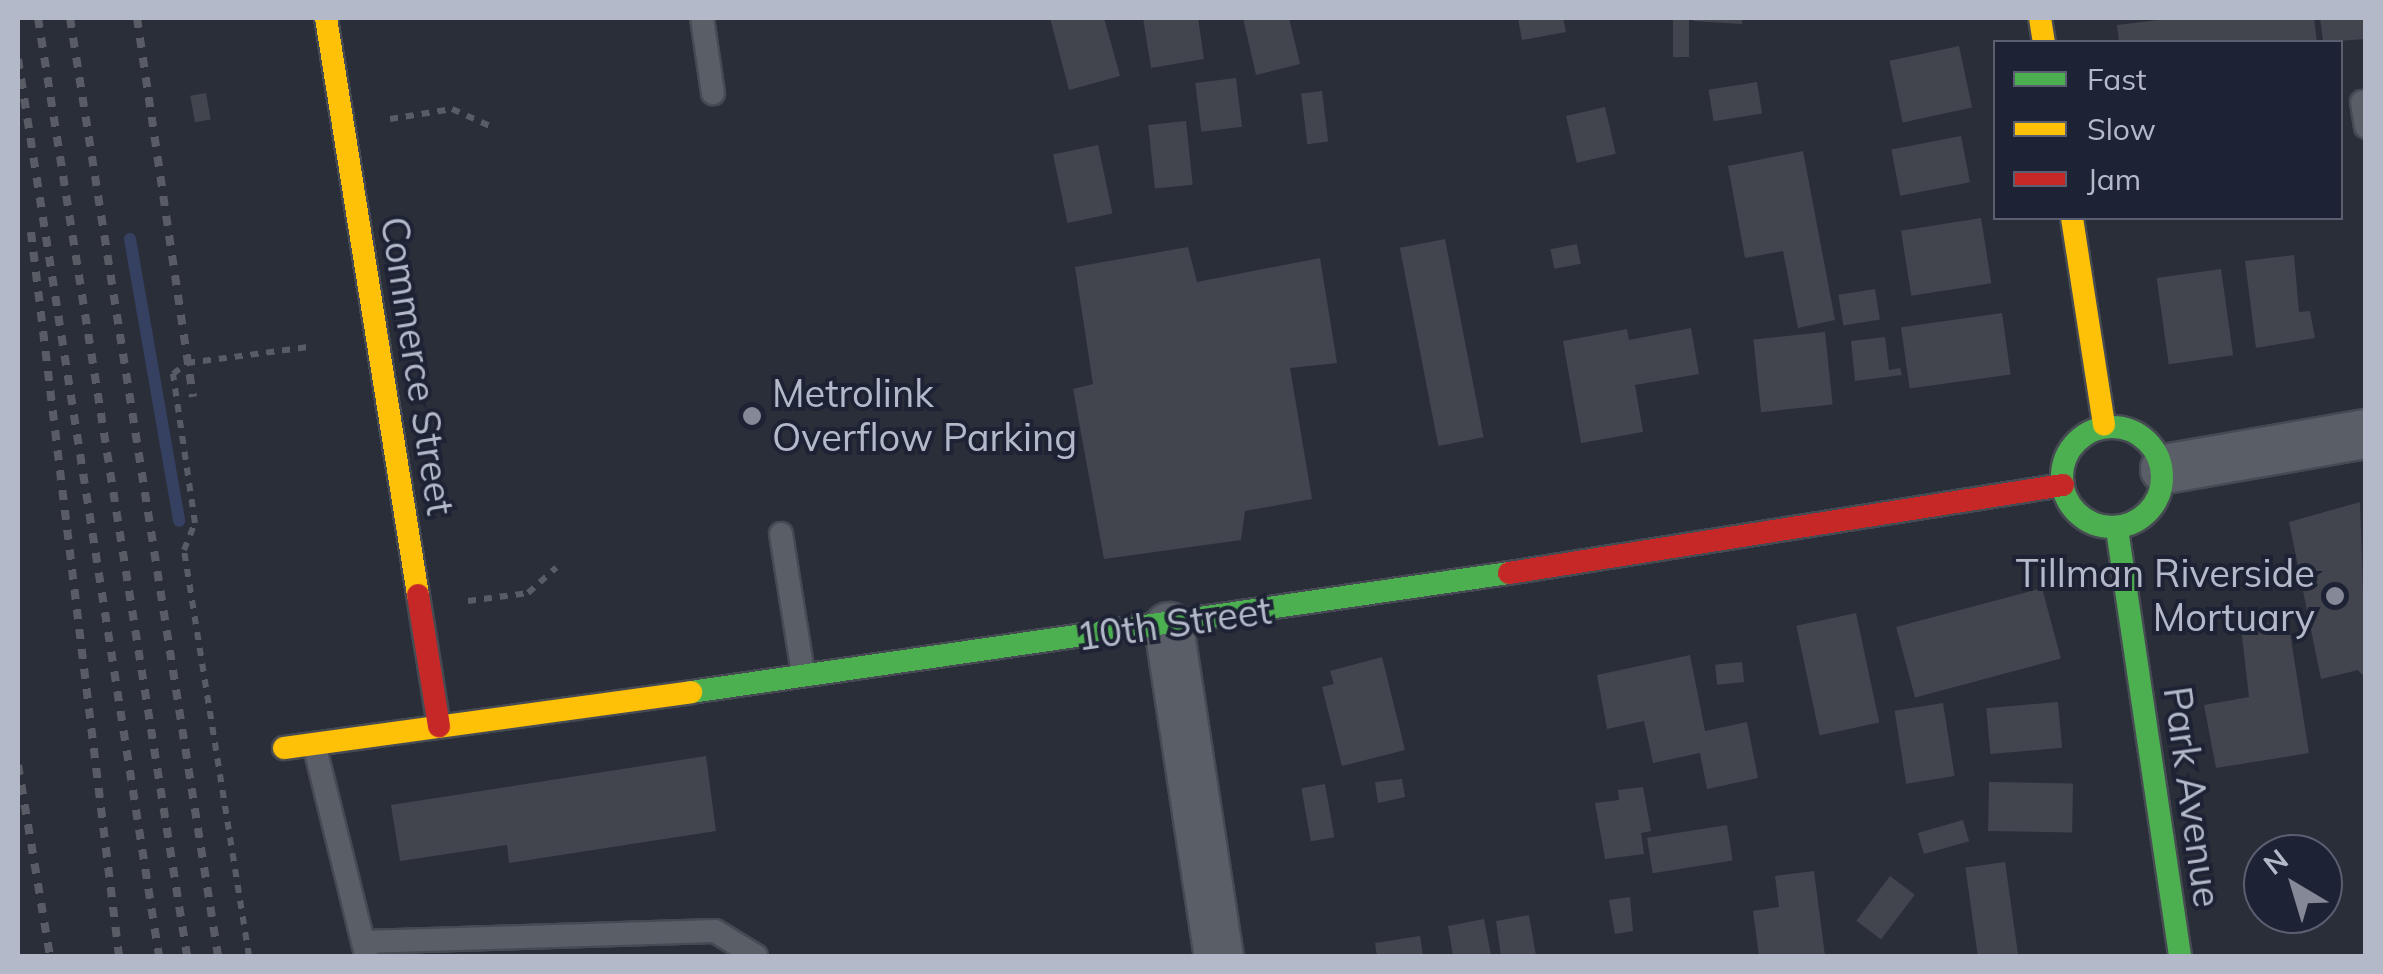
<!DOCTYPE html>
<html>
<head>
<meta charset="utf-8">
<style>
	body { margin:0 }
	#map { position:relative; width:2383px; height:974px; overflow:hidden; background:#2a2e39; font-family:Mulish,sans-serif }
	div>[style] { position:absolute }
	.stream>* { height:12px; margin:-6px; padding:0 6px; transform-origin:6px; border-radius:6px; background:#364162 }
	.building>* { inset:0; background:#42454e; transform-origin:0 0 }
	.path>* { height:6px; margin-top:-3px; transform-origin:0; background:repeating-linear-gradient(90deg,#585c64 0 8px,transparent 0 16px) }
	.roads { filter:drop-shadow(2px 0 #464a52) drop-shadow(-2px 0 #464a52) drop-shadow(0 2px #464a52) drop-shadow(0 -2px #464a52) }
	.lane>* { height:22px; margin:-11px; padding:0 11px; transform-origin:11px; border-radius:11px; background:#5a5e67 }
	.street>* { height:48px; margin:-24px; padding:0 24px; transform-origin:24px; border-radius:24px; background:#5a5e67 }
	.fast>* { height:22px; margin:-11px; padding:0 11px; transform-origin:11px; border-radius:11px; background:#4caf50 }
	.fast>.ring { margin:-11px; padding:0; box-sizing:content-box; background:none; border:22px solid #4caf50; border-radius:50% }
	.slow>* { height:22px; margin:-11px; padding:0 11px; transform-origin:11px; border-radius:11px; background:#ffc107 }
	.jam>* { height:22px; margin:-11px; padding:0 11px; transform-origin:11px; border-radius:11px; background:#c62828 }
	.rail>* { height:8px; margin-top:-4px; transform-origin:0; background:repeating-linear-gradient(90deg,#595c64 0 10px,transparent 0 20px) }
	.dots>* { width:28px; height:28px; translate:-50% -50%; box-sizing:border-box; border:5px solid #1d2334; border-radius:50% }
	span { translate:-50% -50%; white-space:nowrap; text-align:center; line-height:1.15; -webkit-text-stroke:8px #1d2334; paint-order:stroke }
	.street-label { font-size:38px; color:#b4b9ca }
	.poi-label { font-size:38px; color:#b4b9ca }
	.left { translate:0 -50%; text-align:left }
	.right { translate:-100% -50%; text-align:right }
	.frame { position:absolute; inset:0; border:20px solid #b4b9ca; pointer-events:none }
	.legend { position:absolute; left:1993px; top:40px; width:350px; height:180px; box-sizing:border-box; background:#1d2334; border:2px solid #595f70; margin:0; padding:12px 18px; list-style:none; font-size:30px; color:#b4b9ca }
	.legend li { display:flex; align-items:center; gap:20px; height:50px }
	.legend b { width:50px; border:2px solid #595f70 }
	.north { position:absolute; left:2243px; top:834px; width:100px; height:100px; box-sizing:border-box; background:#1d2334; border:2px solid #595f70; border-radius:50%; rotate:322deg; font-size:28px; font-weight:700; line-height:40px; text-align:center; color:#b4b9ca }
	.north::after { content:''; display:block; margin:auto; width:35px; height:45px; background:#848897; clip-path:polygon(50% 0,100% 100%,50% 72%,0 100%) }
</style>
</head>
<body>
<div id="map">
	<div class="stream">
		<div style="left:130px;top:239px;width:286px;rotate:80.1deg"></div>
	</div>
	<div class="building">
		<div style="clip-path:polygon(1050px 18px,1104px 18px,1120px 76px,1069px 90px)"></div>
		<div style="clip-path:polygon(1143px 18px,1198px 18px,1204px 59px,1151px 68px)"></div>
		<div style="clip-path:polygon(1243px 18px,1289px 18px,1300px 64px,1256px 75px)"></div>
		<div style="clip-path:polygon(1518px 18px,1563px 18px,1566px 32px,1522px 40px)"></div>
		<div style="left:1673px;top:18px;width:16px;height:39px"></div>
		<div style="clip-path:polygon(1693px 18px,1742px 18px,1742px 24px,1693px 21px)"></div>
		<div style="clip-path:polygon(2174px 18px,2314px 18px,2317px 42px,2119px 42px,2117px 25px)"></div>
		<div style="clip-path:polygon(2320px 18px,2366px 18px,2366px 39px,2323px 42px)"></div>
		<div style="left:1959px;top:46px;width:63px;height:71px;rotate:78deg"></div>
		<div style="left:1236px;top:78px;width:49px;height:41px;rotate:83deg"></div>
		<div style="left:1757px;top:82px;width:32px;height:49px;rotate:81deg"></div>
		<div style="left:1322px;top:91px;width:51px;height:21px;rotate:83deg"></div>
		<div style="left:206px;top:93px;width:27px;height:16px;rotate:80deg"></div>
		<div style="left:1605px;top:107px;width:48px;height:40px;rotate:77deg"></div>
		<div style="left:1186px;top:121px;width:64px;height:38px;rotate:84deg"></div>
		<div style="left:1961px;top:136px;width:47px;height:71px;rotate:79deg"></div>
		<div style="left:1098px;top:145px;width:70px;height:46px;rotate:78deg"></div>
		<div style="clip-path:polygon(1803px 151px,1835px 320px,1798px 328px,1783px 251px,1745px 258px,1728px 166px)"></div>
		<div style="left:1981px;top:218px;width:66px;height:81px;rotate:81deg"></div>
		<div style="left:1445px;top:239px;width:202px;height:46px;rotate:79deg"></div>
		<div style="left:1577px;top:244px;width:20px;height:27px;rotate:79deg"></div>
		<div style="clip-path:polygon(1188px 247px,1197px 282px,1320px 258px,1337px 363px,1290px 368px,1312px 499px,1245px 511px,1241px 540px,1104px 559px,1073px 389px,1093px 384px,1075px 267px)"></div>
		<div style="clip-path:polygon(2294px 255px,2299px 312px,2310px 311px,2315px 338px,2256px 348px,2245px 261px)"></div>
		<div style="left:2221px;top:269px;width:87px;height:65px;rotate:82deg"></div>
		<div style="left:1875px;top:289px;width:31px;height:37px;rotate:81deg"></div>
		<div style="left:2002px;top:313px;width:62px;height:102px;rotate:82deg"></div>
		<div style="clip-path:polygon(1691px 328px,1699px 374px,1635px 385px,1643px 432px,1581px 443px,1563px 341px,1627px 329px,1629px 340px)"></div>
		<div style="left:1825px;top:332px;width:73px;height:72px;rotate:84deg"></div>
		<div style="clip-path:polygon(1885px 337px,1889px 370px,1900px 368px,1902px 375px,1855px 381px,1851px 341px)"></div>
		<div style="clip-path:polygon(2360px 502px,2366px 679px,2358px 670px,2321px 679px,2289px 522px)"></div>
		<div style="left:2042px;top:588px;width:73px;height:151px;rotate:75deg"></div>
		<div style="left:1856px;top:613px;width:112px;height:61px;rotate:78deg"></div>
		<div style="clip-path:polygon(2288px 620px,2309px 753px,2216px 768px,2204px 705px,2249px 697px,2241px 628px)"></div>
		<div style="clip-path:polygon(1690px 655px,1705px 731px,1747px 722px,1758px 778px,1707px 789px,1700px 753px,1653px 763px,1644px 721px,1607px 729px,1597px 675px)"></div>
		<div style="clip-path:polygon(1382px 657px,1405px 750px,1342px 766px,1322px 687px,1334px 684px,1330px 671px)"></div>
		<div style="left:1742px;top:662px;width:20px;height:27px;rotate:84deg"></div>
		<div style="left:2058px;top:702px;width:46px;height:72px;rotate:85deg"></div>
		<div style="left:1943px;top:703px;width:74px;height:49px;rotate:81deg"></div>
		<div style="clip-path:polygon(706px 756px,716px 831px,509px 863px,507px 845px,400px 861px,391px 805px)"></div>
		<div style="clip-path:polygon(1402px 779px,1405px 797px,1378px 803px,1375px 782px)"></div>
		<div style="left:1989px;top:782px;width:84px;height:49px;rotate:1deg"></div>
		<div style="left:1325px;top:784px;width:54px;height:24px;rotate:80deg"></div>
		<div style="clip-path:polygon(1643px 787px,1651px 831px,1641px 833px,1644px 854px,1605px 859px,1595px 803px,1619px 800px,1618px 790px)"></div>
		<div style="left:1963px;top:820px;width:22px;height:47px;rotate:74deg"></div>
		<div style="left:1727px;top:825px;width:36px;height:81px;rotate:81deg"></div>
		<div style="left:2005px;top:862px;width:95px;height:40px;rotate:82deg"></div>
		<div style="clip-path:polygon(1814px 871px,1825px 956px,1759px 956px,1753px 911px,1779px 907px,1775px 876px)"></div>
		<div style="left:1890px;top:876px;width:31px;height:56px;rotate:37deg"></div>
		<div style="clip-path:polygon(1630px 897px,1633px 931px,1615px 934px,1609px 900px)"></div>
		<div style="clip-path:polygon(1529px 915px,1536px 956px,1501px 956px,1496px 921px)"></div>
		<div style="clip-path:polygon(1484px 919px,1491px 955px,1453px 956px,1448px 926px)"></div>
		<div style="clip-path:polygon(1420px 936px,1423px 956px,1377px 956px,1375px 943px)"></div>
	</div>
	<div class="path">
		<div style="left:390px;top:119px;width:63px;rotate:-9.2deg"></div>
		<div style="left:452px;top:109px;width:44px;rotate:24.2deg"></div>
		<div style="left:468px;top:601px;width:61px;rotate:-7.6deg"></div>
		<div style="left:528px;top:593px;width:38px;rotate:-42deg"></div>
		<div style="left:249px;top:956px;width:411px;rotate:-99.1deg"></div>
		<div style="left:184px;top:550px;width:29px;rotate:-68deg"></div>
		<div style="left:195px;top:523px;width:151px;rotate:-98.4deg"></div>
		<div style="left:173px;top:374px;width:18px;rotate:-38deg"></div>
		<div style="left:187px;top:363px;width:122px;rotate:-7.5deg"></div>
	</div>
	<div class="roads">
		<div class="lane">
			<div style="left:702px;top:18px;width:76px;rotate:81.7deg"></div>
			<div style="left:2362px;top:102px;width:25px;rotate:81deg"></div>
			<div style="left:781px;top:534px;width:141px;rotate:81deg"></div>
			<div style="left:314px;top:744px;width:216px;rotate:76.1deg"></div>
			<div style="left:363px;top:942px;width:352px;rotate:-1.8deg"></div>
			<div style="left:715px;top:931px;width:48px;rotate:31.4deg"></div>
		</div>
		<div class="street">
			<div style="left:2165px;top:469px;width:204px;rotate:-9.9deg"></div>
			<div style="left:1169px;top:627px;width:333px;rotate:81.4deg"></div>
		</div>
		<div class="fast">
			<div class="ring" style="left:2062px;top:427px;width:78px;height:78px"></div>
			<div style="left:2117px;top:529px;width:432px;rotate:81.6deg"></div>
			<div style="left:691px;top:692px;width:827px;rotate:-8.28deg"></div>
		</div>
		<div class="slow">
			<div style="left:326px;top:18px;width:584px;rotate:80.94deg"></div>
			<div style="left:2040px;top:18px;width:24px;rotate:81deg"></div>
			<div style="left:2072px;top:218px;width:209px;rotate:81.2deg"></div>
			<div style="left:284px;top:748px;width:411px;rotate:-7.8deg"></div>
		</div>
		<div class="jam">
			<div style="left:1509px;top:573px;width:561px;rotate:-9.03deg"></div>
			<div style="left:418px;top:595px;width:133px;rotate:80.9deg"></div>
		</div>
	</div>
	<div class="rail">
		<div style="left:38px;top:18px;width:950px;rotate:80.97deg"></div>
		<div style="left:70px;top:18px;width:950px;rotate:81.03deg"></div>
		<div style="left:137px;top:18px;width:383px;rotate:81.6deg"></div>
		<div style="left:18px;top:59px;width:908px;rotate:81.07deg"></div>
		<div style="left:31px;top:232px;width:729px;rotate:83.07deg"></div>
		<div style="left:18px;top:765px;width:194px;rotate:80.5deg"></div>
	</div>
	<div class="dots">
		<div style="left:752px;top:416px;background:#848897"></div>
		<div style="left:2335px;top:596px;background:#848897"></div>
	</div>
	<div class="street-label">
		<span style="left:417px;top:366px;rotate:81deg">Commerce Street</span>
		<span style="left:1174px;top:624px;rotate:-8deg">10th Street</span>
		<span style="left:2192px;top:797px;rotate:82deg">Park Avenue</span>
	</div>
	<div class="poi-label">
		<span class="left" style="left:772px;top:416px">Metrolink<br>Overflow Parking</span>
		<span class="right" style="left:2315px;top:596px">Tillman Riverside<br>Mortuary</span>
	</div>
	<div class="frame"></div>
	<ul class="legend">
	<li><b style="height:12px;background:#4caf50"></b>Fast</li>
	<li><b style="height:12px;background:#ffc107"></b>Slow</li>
	<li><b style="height:12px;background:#c62828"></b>Jam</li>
	</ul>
	<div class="north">N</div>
</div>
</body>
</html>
